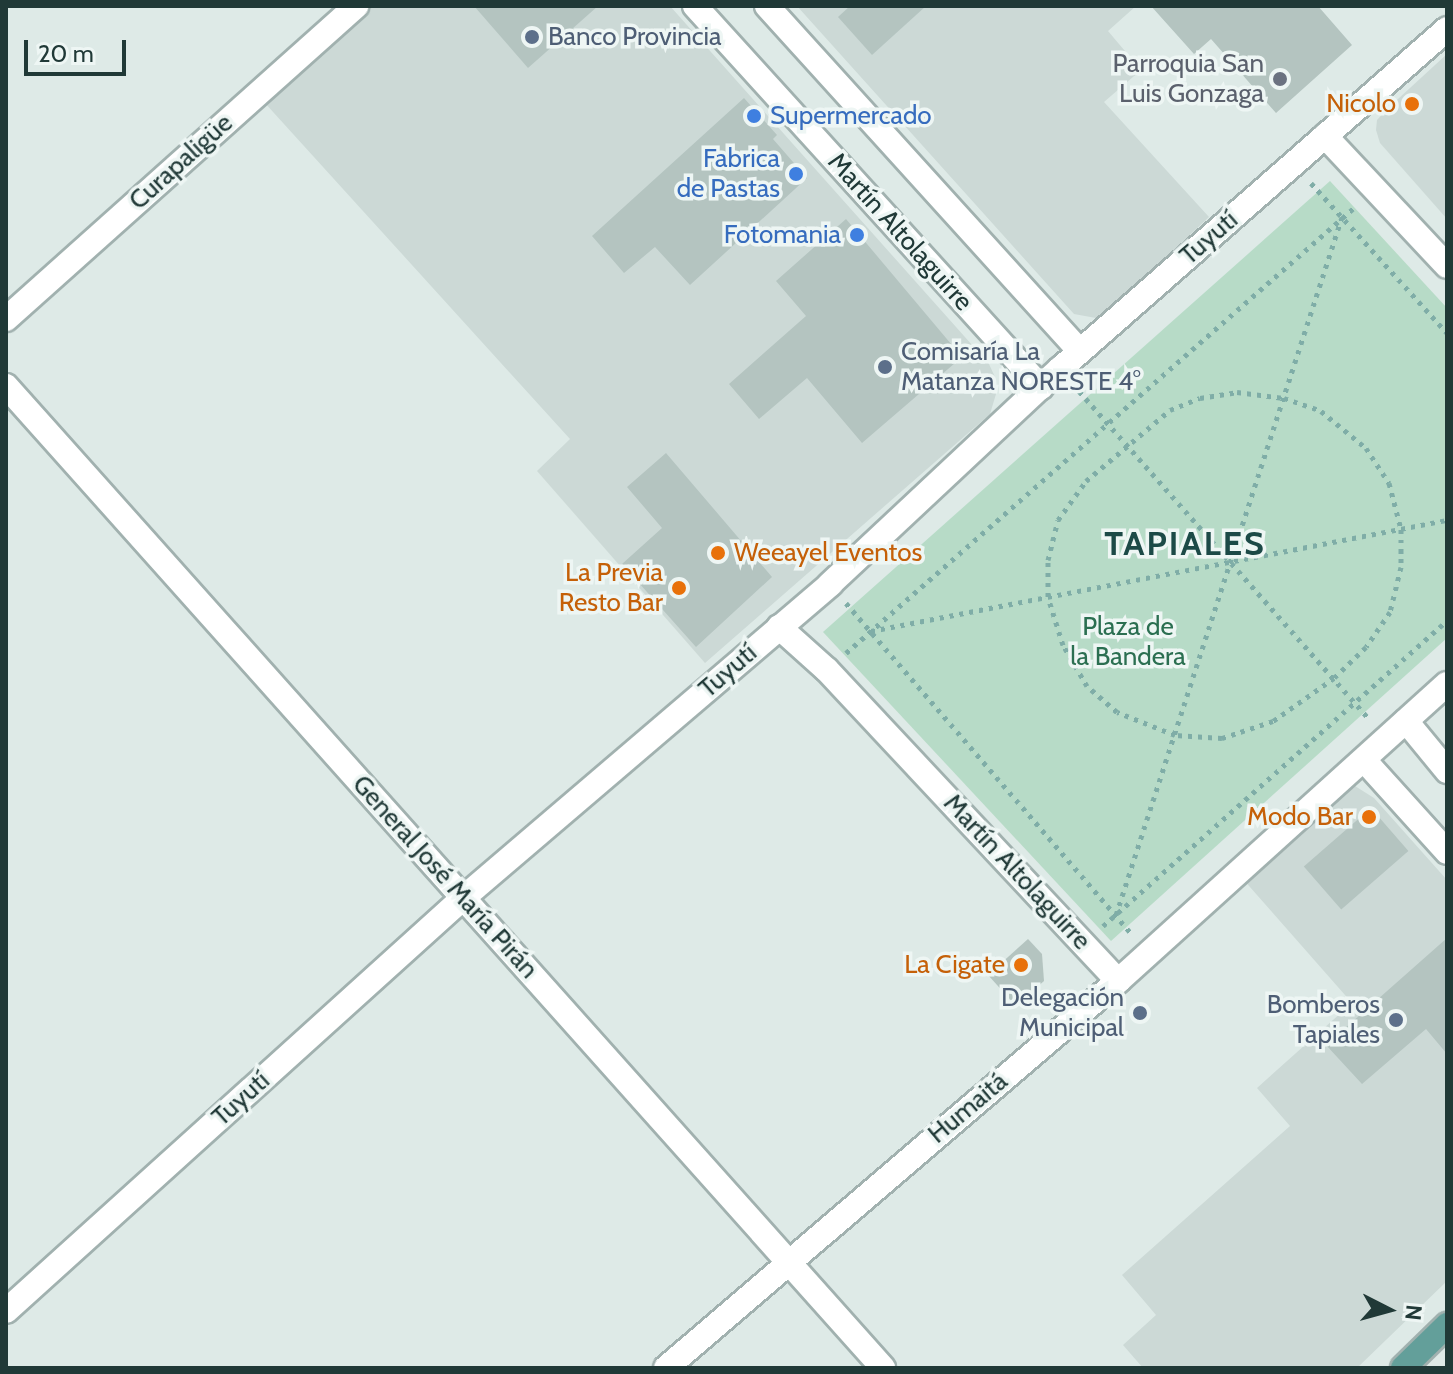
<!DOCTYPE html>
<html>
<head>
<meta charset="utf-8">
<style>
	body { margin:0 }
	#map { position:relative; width:1453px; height:1374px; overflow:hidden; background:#deeae7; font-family:Cabin,sans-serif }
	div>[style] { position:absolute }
	.built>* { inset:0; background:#ccd9d6 }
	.green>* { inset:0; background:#b7dbc7 }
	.building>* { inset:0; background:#b4c4c0; transform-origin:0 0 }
	.path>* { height:5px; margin-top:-2.5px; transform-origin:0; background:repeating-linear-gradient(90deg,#7fada7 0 4px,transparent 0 10px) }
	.roads { filter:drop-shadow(2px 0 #a1b1af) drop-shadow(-2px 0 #a1b1af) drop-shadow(0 2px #a1b1af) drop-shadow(0 -2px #a1b1af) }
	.minor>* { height:24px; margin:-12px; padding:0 12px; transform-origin:12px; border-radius:12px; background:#fff }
	.major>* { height:24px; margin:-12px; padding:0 12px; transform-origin:12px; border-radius:12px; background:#639f9a }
	.dots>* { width:22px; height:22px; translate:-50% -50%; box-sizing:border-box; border:4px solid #eef6f4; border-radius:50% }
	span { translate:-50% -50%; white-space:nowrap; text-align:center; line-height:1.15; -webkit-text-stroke:7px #eef6f4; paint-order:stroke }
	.service-label { font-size:26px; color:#4e5e75 }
	.left { translate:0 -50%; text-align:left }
	.right { translate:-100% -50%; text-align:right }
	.worship-label { font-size:26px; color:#5b616d }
	.food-label { font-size:26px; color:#c56008 }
	.shop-label { font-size:26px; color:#366cbe }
	.street-label { font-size:26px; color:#203937 }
	.park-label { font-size:26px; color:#2b6f51 }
	.district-label { font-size:34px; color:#1c4a47; font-weight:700; letter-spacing:2px }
	.frame { position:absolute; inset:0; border:8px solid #203937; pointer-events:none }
	.north { position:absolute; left:1349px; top:1270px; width:80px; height:80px; -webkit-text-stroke:6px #eef6f4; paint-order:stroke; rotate:96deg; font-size:22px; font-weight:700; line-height:32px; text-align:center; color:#203937 }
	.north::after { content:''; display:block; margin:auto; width:28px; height:36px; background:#203937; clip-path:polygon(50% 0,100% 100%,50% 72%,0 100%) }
	.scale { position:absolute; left:24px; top:40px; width:102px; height:36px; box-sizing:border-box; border:4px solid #203937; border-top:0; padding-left:10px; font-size:24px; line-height:28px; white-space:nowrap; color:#203937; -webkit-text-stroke:6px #eef6f4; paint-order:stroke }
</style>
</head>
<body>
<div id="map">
	<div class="built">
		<div style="clip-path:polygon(368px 6px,670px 6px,989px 364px,995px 377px,996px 394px,990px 414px,705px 663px,537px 471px,570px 439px,264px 102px)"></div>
		<div style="clip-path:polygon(797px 6px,1136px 6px,1108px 31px,1141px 70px,1104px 102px,1209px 217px,1107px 313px,1096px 318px,1074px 314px)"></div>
		<div style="clip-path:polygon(1447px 54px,1447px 219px,1380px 143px,1376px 130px,1377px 120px,1386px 110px)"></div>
		<div style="clip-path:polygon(1355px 786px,1374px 798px,1447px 880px,1447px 1281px,1357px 1368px,1143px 1368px,1123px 1345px,1156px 1315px,1122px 1275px,1290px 1126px,1257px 1088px,1352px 1003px,1242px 878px,1346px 788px)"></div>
	</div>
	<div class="green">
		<div style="clip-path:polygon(1330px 181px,1447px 308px,1447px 638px,1111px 941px,823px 632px)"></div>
	</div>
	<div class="building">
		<div style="clip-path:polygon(474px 6px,598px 6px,528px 68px)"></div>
		<div style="clip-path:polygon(850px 6px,926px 6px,872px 55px,838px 17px)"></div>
		<div style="clip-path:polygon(1151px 6px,1318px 6px,1352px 45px,1276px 113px,1211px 39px,1194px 54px)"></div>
		<div style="clip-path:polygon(744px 98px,777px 135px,773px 139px,807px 178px,690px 285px,655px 247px,624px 273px,592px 236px)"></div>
		<div style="clip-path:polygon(846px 219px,962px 357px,862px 443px,807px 378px,759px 419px,729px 384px,806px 316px,776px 281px)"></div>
		<div style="clip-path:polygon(666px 453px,772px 577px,696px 647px,622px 564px,662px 528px,627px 487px)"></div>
		<div style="left:1371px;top:808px;width:57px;height:89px;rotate:49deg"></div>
		<div style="clip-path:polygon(1447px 938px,1447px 1054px,1426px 1029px,1362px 1084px,1326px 1045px)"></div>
		<div style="clip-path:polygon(1028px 939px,1042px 954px,1044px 981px,1016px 1006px,988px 975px)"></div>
	</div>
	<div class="path">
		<div style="left:1311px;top:183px;width:202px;rotate:47.8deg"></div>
		<div style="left:1079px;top:391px;width:438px;rotate:48.5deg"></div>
		<div style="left:1237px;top:392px;width:47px;rotate:7.3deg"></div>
		<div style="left:1284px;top:398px;width:39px;rotate:19deg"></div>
		<div style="left:1321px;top:411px;width:58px;rotate:39.4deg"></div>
		<div style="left:1366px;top:448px;width:42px;rotate:56.7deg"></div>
		<div style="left:1389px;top:483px;width:48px;rotate:75.4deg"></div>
		<div style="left:1401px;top:529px;width:38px;rotate:90deg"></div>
		<div style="left:1401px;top:567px;width:46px;rotate:103.7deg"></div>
		<div style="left:1390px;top:612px;width:42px;rotate:124.4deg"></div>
		<div style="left:1366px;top:647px;width:45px;rotate:135.9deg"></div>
		<div style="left:1334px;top:678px;width:75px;rotate:144.8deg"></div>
		<div style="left:1273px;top:721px;width:54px;rotate:161.6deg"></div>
		<div style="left:1222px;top:738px;width:47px;rotate:-176.3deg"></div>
		<div style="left:1175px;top:735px;width:62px;rotate:-158.4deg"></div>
		<div style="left:1117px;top:712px;width:40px;rotate:-139deg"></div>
		<div style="left:1087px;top:686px;width:48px;rotate:-120.3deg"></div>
		<div style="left:1063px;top:645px;width:50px;rotate:-107.4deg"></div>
		<div style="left:1048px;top:597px;width:37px;rotate:-90deg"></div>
		<div style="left:1048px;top:560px;width:41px;rotate:-76deg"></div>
		<div style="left:1058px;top:520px;width:48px;rotate:-54.3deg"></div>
		<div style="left:1086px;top:481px;width:110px;rotate:-40.2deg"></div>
		<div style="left:1170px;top:410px;width:32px;rotate:-22deg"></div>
		<div style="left:1200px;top:398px;width:37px;rotate:-9deg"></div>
		<div style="left:846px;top:603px;width:435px;rotate:49.2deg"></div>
		<div style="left:871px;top:631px;width:587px;rotate:-10.91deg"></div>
		<div style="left:846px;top:653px;width:678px;rotate:-41.23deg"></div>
		<div style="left:1116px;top:915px;width:734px;rotate:-72.06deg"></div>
		<div style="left:1103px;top:926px;width:460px;rotate:-41.6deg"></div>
	</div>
	<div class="roads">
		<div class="minor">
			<div style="left:695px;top:6px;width:515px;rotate:47.76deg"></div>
			<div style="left:767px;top:6px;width:466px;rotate:47.8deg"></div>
			<div style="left:1325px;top:136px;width:178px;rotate:46.8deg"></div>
			<div style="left:6px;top:319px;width:470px;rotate:-41.8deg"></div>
			<div style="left:6px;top:386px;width:1317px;rotate:48.23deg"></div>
			<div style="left:779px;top:627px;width:64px;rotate:41.9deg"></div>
			<div style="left:827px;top:670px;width:426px;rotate:46.9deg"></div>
			<div style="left:1406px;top:721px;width:65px;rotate:50.6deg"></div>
			<div style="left:1364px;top:760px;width:124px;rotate:47.9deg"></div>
			<div style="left:6px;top:1311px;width:616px;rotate:-42.1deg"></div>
			<div style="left:463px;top:898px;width:483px;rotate:-40.5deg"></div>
			<div style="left:830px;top:584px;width:315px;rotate:-43.1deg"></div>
			<div style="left:1060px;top:369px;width:515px;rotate:-41.3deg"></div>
			<div style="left:666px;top:1368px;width:595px;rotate:-40.57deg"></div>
			<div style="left:1118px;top:981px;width:443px;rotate:-42.1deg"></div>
		</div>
		<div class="major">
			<div style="left:1403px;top:1368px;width:62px;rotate:-44.3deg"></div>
		</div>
	</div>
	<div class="dots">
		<div style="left:532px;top:37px;background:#5c6f8a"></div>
		<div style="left:1280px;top:79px;background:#6b7280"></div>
		<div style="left:1412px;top:104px;background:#e8710a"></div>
		<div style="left:754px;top:116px;background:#3f7fe0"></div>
		<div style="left:796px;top:174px;background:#3f7fe0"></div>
		<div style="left:857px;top:235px;background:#3f7fe0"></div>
		<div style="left:885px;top:367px;background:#5c6f8a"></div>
		<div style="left:718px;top:553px;background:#e8710a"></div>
		<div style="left:679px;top:588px;background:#e8710a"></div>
		<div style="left:1369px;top:817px;background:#e8710a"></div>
		<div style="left:1021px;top:965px;background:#e8710a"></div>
		<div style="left:1140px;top:1013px;background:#5c6f8a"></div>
		<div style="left:1396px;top:1020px;background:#5c6f8a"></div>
	</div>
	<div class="service-label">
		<span class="left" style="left:548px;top:37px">Banco Provincia</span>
		<span class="left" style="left:901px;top:367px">Comisaría La<br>Matanza NORESTE 4°</span>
		<span class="right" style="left:1124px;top:1013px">Delegación<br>Municipal</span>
		<span class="right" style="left:1380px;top:1020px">Bomberos<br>Tapiales</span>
	</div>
	<div class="worship-label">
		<span class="right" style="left:1264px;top:79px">Parroquia San<br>Luis Gonzaga</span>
	</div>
	<div class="food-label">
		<span class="right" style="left:1396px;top:104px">Nicolo</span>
		<span class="left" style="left:734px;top:553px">Weeayel Eventos</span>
		<span class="right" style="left:663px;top:588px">La Previa<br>Resto Bar</span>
		<span class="right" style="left:1353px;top:817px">Modo Bar</span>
		<span class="right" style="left:1005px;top:965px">La Cigate</span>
	</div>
	<div class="shop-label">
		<span class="left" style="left:770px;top:116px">Supermercado</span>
		<span class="right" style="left:780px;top:174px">Fabrica<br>de Pastas</span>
		<span class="right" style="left:841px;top:235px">Fotomania</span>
	</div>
	<div class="street-label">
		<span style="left:181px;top:162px;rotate:-42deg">Curapaligüe</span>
		<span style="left:900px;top:232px;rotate:48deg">Martín Altolaguirre</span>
		<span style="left:1209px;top:238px;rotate:-41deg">Tuyutí</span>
		<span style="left:728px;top:671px;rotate:-41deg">Tuyutí</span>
		<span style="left:1017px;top:872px;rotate:47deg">Martín Altolaguirre</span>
		<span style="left:445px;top:877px;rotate:48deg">General José María Pirán</span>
		<span style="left:241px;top:1099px;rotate:-42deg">Tuyutí</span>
		<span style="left:968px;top:1108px;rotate:-40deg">Humaitá</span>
	</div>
	<div class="park-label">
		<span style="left:1128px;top:642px">Plaza de<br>la Bandera</span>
	</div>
	<div class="district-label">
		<span style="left:1185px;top:544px">TAPIALES</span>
	</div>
	<div class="frame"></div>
	<div class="north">N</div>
	<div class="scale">20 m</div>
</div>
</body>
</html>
